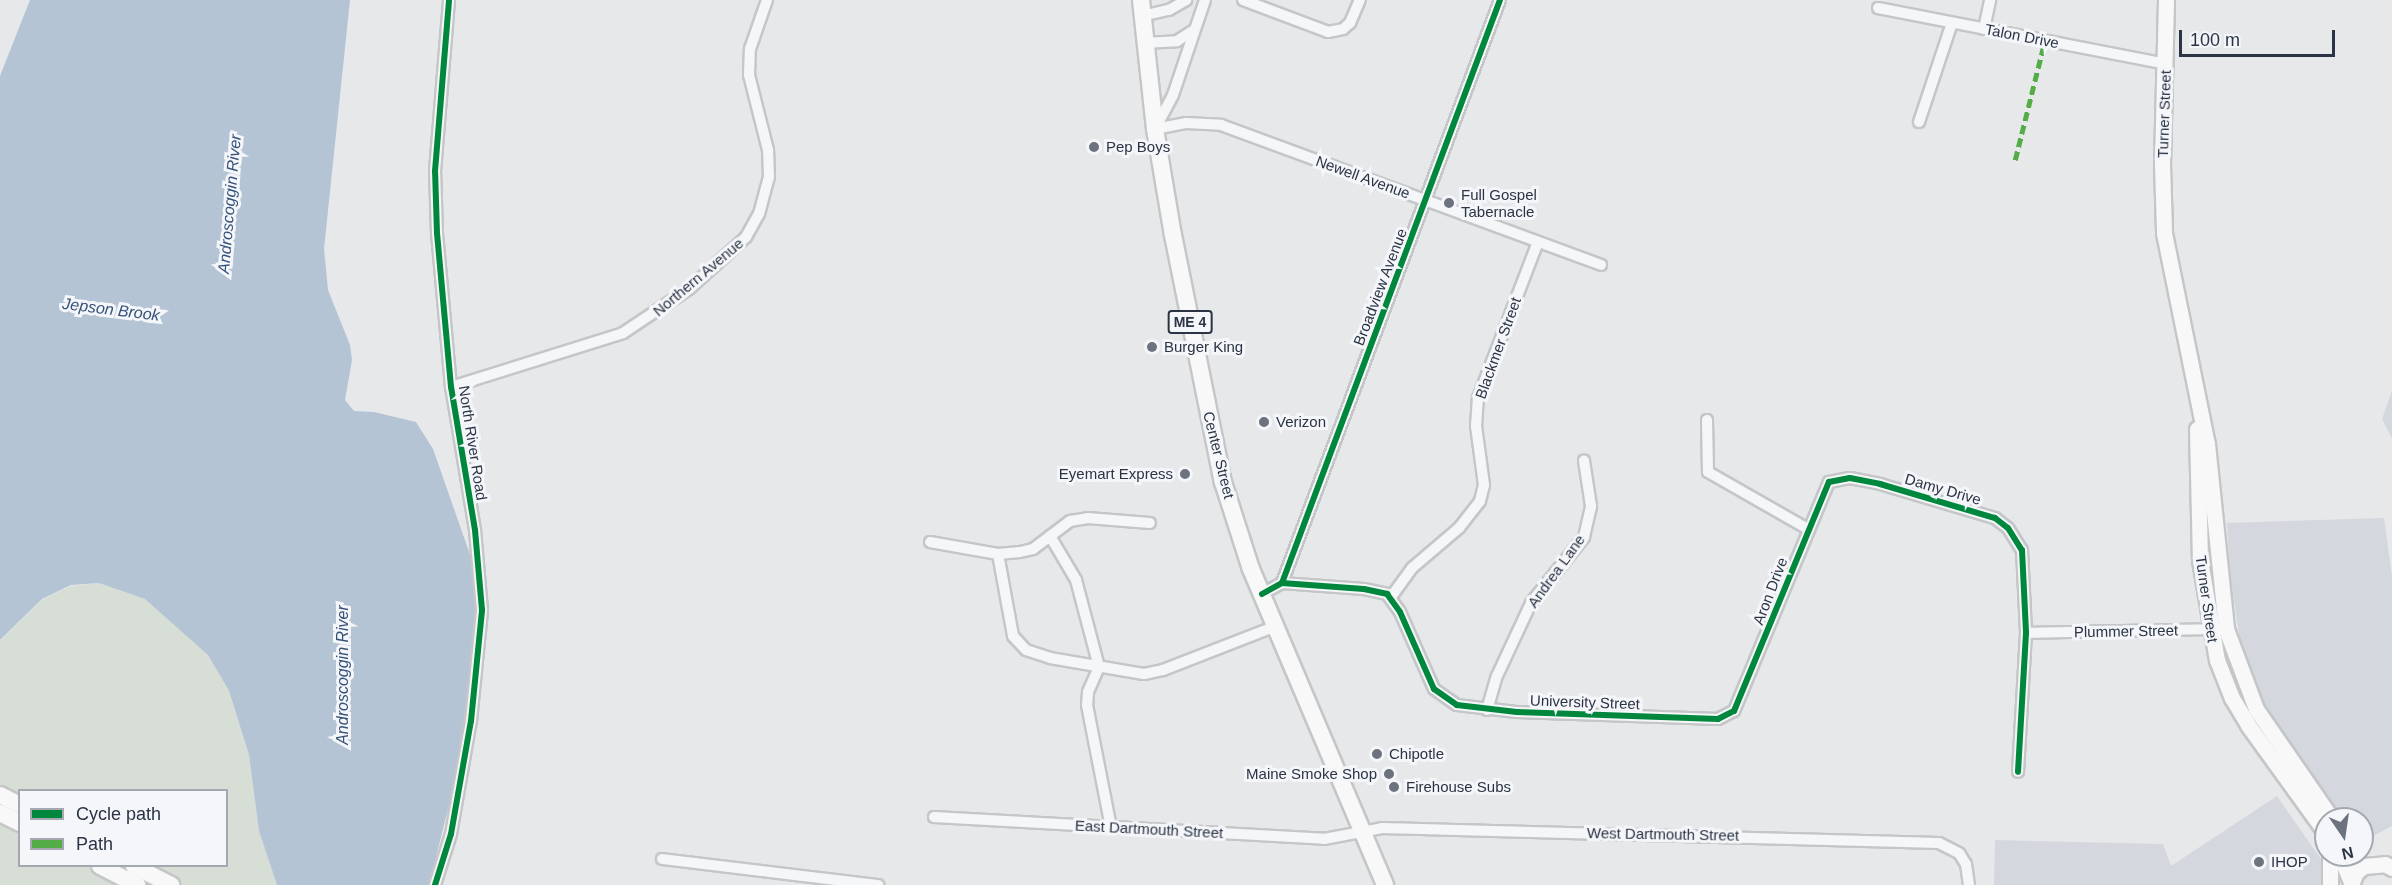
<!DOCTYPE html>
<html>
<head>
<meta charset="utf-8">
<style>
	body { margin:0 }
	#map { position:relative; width:2392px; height:885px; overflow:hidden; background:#e6e8ea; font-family:Arial,sans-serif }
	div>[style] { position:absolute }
	.built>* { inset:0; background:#d4d7dd }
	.green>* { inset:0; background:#d6ded6 }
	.water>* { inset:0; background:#b4c4d5 }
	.roads { filter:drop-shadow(2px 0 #c4c6c8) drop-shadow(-2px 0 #c4c6c8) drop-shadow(0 2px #c4c6c8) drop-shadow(0 -2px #c4c6c8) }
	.minor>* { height:10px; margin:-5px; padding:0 5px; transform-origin:5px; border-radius:5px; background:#f5f6f7 }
	.secondary>* { height:15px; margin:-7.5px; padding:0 7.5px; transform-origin:7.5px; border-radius:7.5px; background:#f8f8f8 }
	.primary>* { height:16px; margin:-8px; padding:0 8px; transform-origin:8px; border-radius:8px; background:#f8f8f8 }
	.trunk>* { height:16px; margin:-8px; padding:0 8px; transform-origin:8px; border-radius:8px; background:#f8f8f8 }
	.quiet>* { height:4.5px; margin-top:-2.25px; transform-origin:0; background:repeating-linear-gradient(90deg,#54ac47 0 9px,transparent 0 13.5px) }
	.cycleway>* { height:6px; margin:-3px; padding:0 3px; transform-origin:3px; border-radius:3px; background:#00873e }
	.dots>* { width:16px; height:16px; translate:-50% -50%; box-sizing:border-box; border:3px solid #f4f6f9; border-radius:50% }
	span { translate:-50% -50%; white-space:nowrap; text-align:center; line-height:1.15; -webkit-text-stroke:6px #f4f6f9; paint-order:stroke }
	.shield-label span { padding:2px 4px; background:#f4f6f9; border:2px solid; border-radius:4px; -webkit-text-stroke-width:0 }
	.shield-label { font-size:14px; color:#2b3445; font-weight:700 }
	.street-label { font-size:15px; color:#2b3445 }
	.poi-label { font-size:15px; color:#2b3445 }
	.left { translate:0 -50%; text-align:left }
	.right { translate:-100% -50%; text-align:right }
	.water-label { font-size:16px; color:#34527a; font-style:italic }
	.legend { position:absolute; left:18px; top:789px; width:210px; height:78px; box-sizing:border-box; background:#f4f6f9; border:2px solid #a4a8b1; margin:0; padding:8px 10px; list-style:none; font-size:18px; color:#2b3445 }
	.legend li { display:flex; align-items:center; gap:12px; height:30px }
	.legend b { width:30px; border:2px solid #a4a8b1 }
	.north { position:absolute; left:2314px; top:807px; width:60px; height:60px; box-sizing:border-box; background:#f4f6f9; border:2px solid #a4a8b1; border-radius:50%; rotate:167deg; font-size:16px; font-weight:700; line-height:24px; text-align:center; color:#2b3445 }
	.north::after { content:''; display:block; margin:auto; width:21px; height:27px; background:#6c737f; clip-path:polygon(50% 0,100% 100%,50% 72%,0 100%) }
	.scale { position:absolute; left:2179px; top:30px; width:156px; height:27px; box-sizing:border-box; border:3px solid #2b3445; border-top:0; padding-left:8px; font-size:18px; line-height:21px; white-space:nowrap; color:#2b3445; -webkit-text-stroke:4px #f4f6f9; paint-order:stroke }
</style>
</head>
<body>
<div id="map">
	<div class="built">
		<div style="clip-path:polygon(2392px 391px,2392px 438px,2382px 419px)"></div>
		<div style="clip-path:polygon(2384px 518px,2392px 577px,2392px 826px,2362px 842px,2362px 819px,2341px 819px,2297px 763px,2244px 668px,2230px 574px,2227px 523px)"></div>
		<div style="clip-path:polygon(2277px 796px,2339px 885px,1994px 885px,1995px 840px,2163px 844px,2171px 866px)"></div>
	</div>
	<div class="green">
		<div style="clip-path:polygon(evenodd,99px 583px,145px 599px,169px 617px,208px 655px,229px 692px,249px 755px,259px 831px,277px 885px,0 885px,0 641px,42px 600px,71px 586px,99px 583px,20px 790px,226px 790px,226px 866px,20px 866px,20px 790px)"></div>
	</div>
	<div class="water">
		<div style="clip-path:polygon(30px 0,350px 0,324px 249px,328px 290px,350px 345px,352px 360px,345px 400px,354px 411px,374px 412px,416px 422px,433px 449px,481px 586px,471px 717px,429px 885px,277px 885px,259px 831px,249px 755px,229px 691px,208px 655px,145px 599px,99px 583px,71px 585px,42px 599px,0 640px,0 76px)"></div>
	</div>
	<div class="roads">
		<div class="minor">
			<div style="left:1243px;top:0;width:91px;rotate:20.6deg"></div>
			<div style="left:1328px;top:32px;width:15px;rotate:-11deg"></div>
			<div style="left:1343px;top:29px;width:9px;rotate:-41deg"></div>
			<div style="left:1350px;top:23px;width:25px;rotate:-67deg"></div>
			<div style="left:1878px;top:8px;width:292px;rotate:11deg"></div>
			<div style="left:1142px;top:16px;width:28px;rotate:-13deg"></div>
			<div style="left:1169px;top:10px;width:20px;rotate:-30deg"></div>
			<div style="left:1984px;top:29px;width:30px;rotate:-78deg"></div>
			<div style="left:1144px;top:43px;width:33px;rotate:-3deg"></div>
			<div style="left:1177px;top:41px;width:20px;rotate:-33deg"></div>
			<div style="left:1919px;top:122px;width:104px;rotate:-71.6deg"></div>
			<div style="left:1155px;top:129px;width:32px;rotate:-11deg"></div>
			<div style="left:1186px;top:123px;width:35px;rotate:3deg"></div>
			<div style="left:1221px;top:125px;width:405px;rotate:20.2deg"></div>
			<div style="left:1155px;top:129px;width:38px;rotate:-62deg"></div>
			<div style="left:1173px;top:95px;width:100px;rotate:-71.4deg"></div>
			<div style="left:451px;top:387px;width:180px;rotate:-17.4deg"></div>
			<div style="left:623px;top:333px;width:79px;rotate:-33.7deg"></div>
			<div style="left:689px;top:289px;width:77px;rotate:-42.4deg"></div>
			<div style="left:746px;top:237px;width:26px;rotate:-61deg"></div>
			<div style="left:759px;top:214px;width:38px;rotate:-75deg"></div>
			<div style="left:769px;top:177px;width:27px;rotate:-92deg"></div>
			<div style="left:768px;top:150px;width:77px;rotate:-104.2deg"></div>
			<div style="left:749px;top:75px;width:26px;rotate:-88deg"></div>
			<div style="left:750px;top:49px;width:52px;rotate:-70.9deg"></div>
			<div style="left:1707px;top:420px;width:52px;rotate:88.9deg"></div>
			<div style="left:1708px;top:472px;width:115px;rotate:29.7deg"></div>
			<div style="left:1050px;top:536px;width:51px;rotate:59.4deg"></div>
			<div style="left:1076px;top:580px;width:90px;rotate:75.2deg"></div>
			<div style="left:1099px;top:667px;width:27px;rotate:114deg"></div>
			<div style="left:1088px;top:692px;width:13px;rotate:94deg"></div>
			<div style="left:1087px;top:705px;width:124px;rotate:78.9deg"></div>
			<div style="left:930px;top:542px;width:69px;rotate:10deg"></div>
			<div style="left:998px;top:554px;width:22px;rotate:-5deg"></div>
			<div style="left:1020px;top:552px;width:13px;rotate:-13deg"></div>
			<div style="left:1033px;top:549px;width:46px;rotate:-37.1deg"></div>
			<div style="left:1070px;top:521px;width:18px;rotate:-9deg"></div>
			<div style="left:1088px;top:518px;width:62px;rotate:4.6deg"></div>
			<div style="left:998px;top:554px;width:83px;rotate:79.6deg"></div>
			<div style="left:1013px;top:636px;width:19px;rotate:47deg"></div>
			<div style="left:1026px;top:650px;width:25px;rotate:18deg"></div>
			<div style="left:1050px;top:658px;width:95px;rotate:9.7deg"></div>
			<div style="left:1144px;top:674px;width:19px;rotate:-12deg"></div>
			<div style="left:1163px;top:670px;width:121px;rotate:-21.3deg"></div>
			<div style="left:1282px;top:583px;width:622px;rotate:-69.5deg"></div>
			<div style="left:1262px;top:594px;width:23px;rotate:-29deg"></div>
			<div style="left:1282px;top:583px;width:82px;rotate:4.2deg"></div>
			<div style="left:1364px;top:589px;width:24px;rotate:12deg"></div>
			<div style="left:1387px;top:594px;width:22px;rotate:54deg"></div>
			<div style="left:1400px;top:612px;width:84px;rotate:66.2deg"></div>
			<div style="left:1434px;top:689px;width:28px;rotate:35deg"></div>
			<div style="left:1457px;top:705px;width:60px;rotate:6.7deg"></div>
			<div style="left:1517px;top:712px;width:201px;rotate:2deg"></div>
			<div style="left:1718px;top:719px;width:18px;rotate:-27deg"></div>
			<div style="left:1734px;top:711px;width:248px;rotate:-67.5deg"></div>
			<div style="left:1829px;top:482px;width:21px;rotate:-11deg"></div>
			<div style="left:1850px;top:478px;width:31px;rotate:11deg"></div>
			<div style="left:1880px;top:484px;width:120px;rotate:16.5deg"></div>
			<div style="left:1995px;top:518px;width:16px;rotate:38deg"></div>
			<div style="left:2008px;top:528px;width:26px;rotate:58deg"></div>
			<div style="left:2022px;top:550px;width:83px;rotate:87.2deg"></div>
			<div style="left:2026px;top:633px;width:139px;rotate:93.3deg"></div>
			<div style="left:1391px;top:597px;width:36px;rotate:-54deg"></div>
			<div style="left:1412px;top:568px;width:62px;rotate:-40.4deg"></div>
			<div style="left:1459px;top:528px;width:34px;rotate:-52deg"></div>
			<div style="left:1480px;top:501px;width:16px;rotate:-76deg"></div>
			<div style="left:1484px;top:485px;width:60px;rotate:-97.7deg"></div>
			<div style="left:1476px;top:426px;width:28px;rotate:-86deg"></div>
			<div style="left:1478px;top:398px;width:167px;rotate:-69deg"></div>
			<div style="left:2026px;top:633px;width:192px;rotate:-1.2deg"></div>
			<div style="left:1487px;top:710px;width:35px;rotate:-74deg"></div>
			<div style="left:1497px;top:676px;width:81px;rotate:-65deg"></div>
			<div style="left:1531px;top:603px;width:85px;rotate:-51.2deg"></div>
			<div style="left:1584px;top:537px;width:32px;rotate:-77deg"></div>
			<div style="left:1591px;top:506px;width:46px;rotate:-98.8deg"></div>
			<div style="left:934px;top:817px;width:391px;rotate:3.2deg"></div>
			<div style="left:1324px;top:839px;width:59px;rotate:-10.7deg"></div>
			<div style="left:1382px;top:828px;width:557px;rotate:1.54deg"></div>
			<div style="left:1939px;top:843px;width:22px;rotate:27deg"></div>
			<div style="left:1959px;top:853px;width:13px;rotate:58deg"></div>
			<div style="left:1966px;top:864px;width:21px;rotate:82deg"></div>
			<div style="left:662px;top:859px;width:218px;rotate:6.9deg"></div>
			<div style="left:435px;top:885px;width:53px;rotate:-72.6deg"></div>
			<div style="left:451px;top:834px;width:115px;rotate:-80deg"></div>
			<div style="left:471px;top:721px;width:112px;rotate:-84.3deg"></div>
			<div style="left:482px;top:610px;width:80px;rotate:-95deg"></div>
			<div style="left:475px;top:530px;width:145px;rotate:-99.5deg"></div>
			<div style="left:451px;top:387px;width:155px;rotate:-95.2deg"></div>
			<div style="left:437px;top:233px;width:62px;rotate:-91.8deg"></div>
			<div style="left:435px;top:171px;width:172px;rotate:-85.3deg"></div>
		</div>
		<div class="secondary">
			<div style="left:2166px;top:0;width:164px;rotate:91.4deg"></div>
			<div style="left:2162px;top:164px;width:69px;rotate:88.3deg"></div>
			<div style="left:2164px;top:233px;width:215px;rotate:78.5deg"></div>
			<div style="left:2207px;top:444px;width:186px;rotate:84.1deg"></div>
			<div style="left:2226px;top:629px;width:85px;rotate:69.4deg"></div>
			<div style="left:2256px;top:709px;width:134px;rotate:55.4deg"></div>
			<div style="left:2197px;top:429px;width:131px;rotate:88.7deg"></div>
			<div style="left:2200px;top:560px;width:101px;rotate:80.4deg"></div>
			<div style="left:2217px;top:660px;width:41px;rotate:68.5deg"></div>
			<div style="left:2232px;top:698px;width:31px;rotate:59deg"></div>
			<div style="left:2248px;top:725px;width:133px;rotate:54.2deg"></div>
			<div style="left:2340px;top:855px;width:29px;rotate:68deg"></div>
			<div style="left:2330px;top:885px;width:30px;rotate:-90deg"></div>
			<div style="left:2351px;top:885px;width:14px;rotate:-69deg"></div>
			<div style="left:2356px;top:872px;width:10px;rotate:-37deg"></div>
			<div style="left:2364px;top:866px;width:21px;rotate:-5deg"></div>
			<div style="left:2385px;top:864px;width:8px;rotate:30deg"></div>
		</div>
		<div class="primary">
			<div style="left:0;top:795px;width:22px;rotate:27deg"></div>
			<div style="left:0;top:813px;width:22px;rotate:27deg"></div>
			<div style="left:100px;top:866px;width:42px;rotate:27.2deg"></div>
			<div style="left:134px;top:866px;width:42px;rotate:27.2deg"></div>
		</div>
		<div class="trunk">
			<div style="left:1141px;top:0;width:130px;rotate:83.8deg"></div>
			<div style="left:1155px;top:129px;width:108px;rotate:80.4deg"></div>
			<div style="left:1173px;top:235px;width:252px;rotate:78.6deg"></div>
			<div style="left:1223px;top:482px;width:91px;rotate:72.2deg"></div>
			<div style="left:1251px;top:569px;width:343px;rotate:67deg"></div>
		</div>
	</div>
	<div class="quiet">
		<div style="left:2015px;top:160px;width:124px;rotate:-76deg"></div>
	</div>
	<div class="cycleway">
		<div style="left:1282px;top:583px;width:622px;rotate:-69.5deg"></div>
		<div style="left:1262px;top:594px;width:23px;rotate:-29deg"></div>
		<div style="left:1282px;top:583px;width:82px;rotate:4.2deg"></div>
		<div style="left:1364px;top:589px;width:24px;rotate:12deg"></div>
		<div style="left:1387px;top:594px;width:22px;rotate:54deg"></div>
		<div style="left:1400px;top:612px;width:84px;rotate:66.2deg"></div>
		<div style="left:1434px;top:689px;width:28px;rotate:35deg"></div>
		<div style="left:1457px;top:705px;width:60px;rotate:6.7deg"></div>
		<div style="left:1517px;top:712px;width:201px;rotate:2deg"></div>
		<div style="left:1718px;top:719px;width:18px;rotate:-27deg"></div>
		<div style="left:1734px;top:711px;width:248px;rotate:-67.5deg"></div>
		<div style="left:1829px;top:482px;width:21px;rotate:-11deg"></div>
		<div style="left:1850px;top:478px;width:31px;rotate:11deg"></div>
		<div style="left:1880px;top:484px;width:120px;rotate:16.5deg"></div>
		<div style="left:1995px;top:518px;width:16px;rotate:38deg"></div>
		<div style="left:2008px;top:528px;width:26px;rotate:58deg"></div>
		<div style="left:2022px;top:550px;width:83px;rotate:87.2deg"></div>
		<div style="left:2026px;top:633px;width:139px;rotate:93.3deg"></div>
		<div style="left:435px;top:885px;width:53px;rotate:-72.6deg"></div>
		<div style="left:451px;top:834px;width:115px;rotate:-80deg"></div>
		<div style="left:471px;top:721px;width:112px;rotate:-84.3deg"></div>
		<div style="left:482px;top:610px;width:80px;rotate:-95deg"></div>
		<div style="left:475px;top:530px;width:145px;rotate:-99.5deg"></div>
		<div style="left:451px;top:387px;width:155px;rotate:-95.2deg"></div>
		<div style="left:437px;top:233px;width:62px;rotate:-91.8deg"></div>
		<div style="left:435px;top:171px;width:172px;rotate:-85.3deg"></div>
	</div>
	<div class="dots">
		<div style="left:1094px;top:147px;background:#6c737f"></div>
		<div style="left:1449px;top:203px;background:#6c737f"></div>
		<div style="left:1152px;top:347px;background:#6c737f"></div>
		<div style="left:1264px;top:422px;background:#6c737f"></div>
		<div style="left:1185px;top:474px;background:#6c737f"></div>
		<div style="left:1377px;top:754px;background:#6c737f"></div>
		<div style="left:1389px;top:774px;background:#6c737f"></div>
		<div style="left:1394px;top:787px;background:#6c737f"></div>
		<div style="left:2259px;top:862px;background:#6c737f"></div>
	</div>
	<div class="shield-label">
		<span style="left:1190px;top:322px">ME 4</span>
	</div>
	<div class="street-label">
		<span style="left:2022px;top:36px;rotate:11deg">Talon Drive</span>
		<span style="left:2164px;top:114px;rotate:-88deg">Turner Street</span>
		<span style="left:1363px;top:177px;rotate:20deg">Newell Avenue</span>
		<span style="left:698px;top:277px;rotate:-40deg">Northern Avenue</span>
		<span style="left:1380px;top:287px;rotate:-69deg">Broadview Avenue</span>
		<span style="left:1498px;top:348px;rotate:-70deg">Blackmer Street</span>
		<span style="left:473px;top:443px;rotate:81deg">North River Road</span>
		<span style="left:1219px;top:455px;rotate:76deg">Center Street</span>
		<span style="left:1943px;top:489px;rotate:16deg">Damy Drive</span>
		<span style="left:1556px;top:571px;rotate:-54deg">Andrea Lane</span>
		<span style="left:1770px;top:591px;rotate:-69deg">Aron Drive</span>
		<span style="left:2207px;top:599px;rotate:82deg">Turner Street</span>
		<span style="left:2126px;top:631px;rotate:-1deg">Plummer Street</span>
		<span style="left:1585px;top:702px;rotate:2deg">University Street</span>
		<span style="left:1149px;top:829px;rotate:3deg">East Dartmouth Street</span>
		<span style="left:1663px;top:834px;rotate:1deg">West Dartmouth Street</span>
	</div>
	<div class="poi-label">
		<span class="left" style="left:1106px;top:147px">Pep Boys</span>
		<span class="left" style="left:1461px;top:203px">Full Gospel<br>Tabernacle</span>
		<span class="left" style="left:1164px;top:347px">Burger King</span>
		<span class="left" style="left:1276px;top:422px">Verizon</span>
		<span class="right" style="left:1173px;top:474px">Eyemart Express</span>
		<span class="left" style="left:1389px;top:754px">Chipotle</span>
		<span class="right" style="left:1377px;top:774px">Maine Smoke Shop</span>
		<span class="left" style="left:1406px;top:787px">Firehouse Subs</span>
		<span class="left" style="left:2271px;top:862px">IHOP</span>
	</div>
	<div class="water-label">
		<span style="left:230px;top:204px;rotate:-85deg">Androscoggin River</span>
		<span style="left:111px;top:310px;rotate:7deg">Jepson Brook</span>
		<span style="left:343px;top:675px;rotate:-90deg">Androscoggin River</span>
	</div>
	<ul class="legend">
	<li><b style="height:8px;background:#00873e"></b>Cycle path</li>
	<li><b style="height:8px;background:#54ac47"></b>Path</li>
	</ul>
	<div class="north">N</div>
	<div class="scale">100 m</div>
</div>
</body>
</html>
